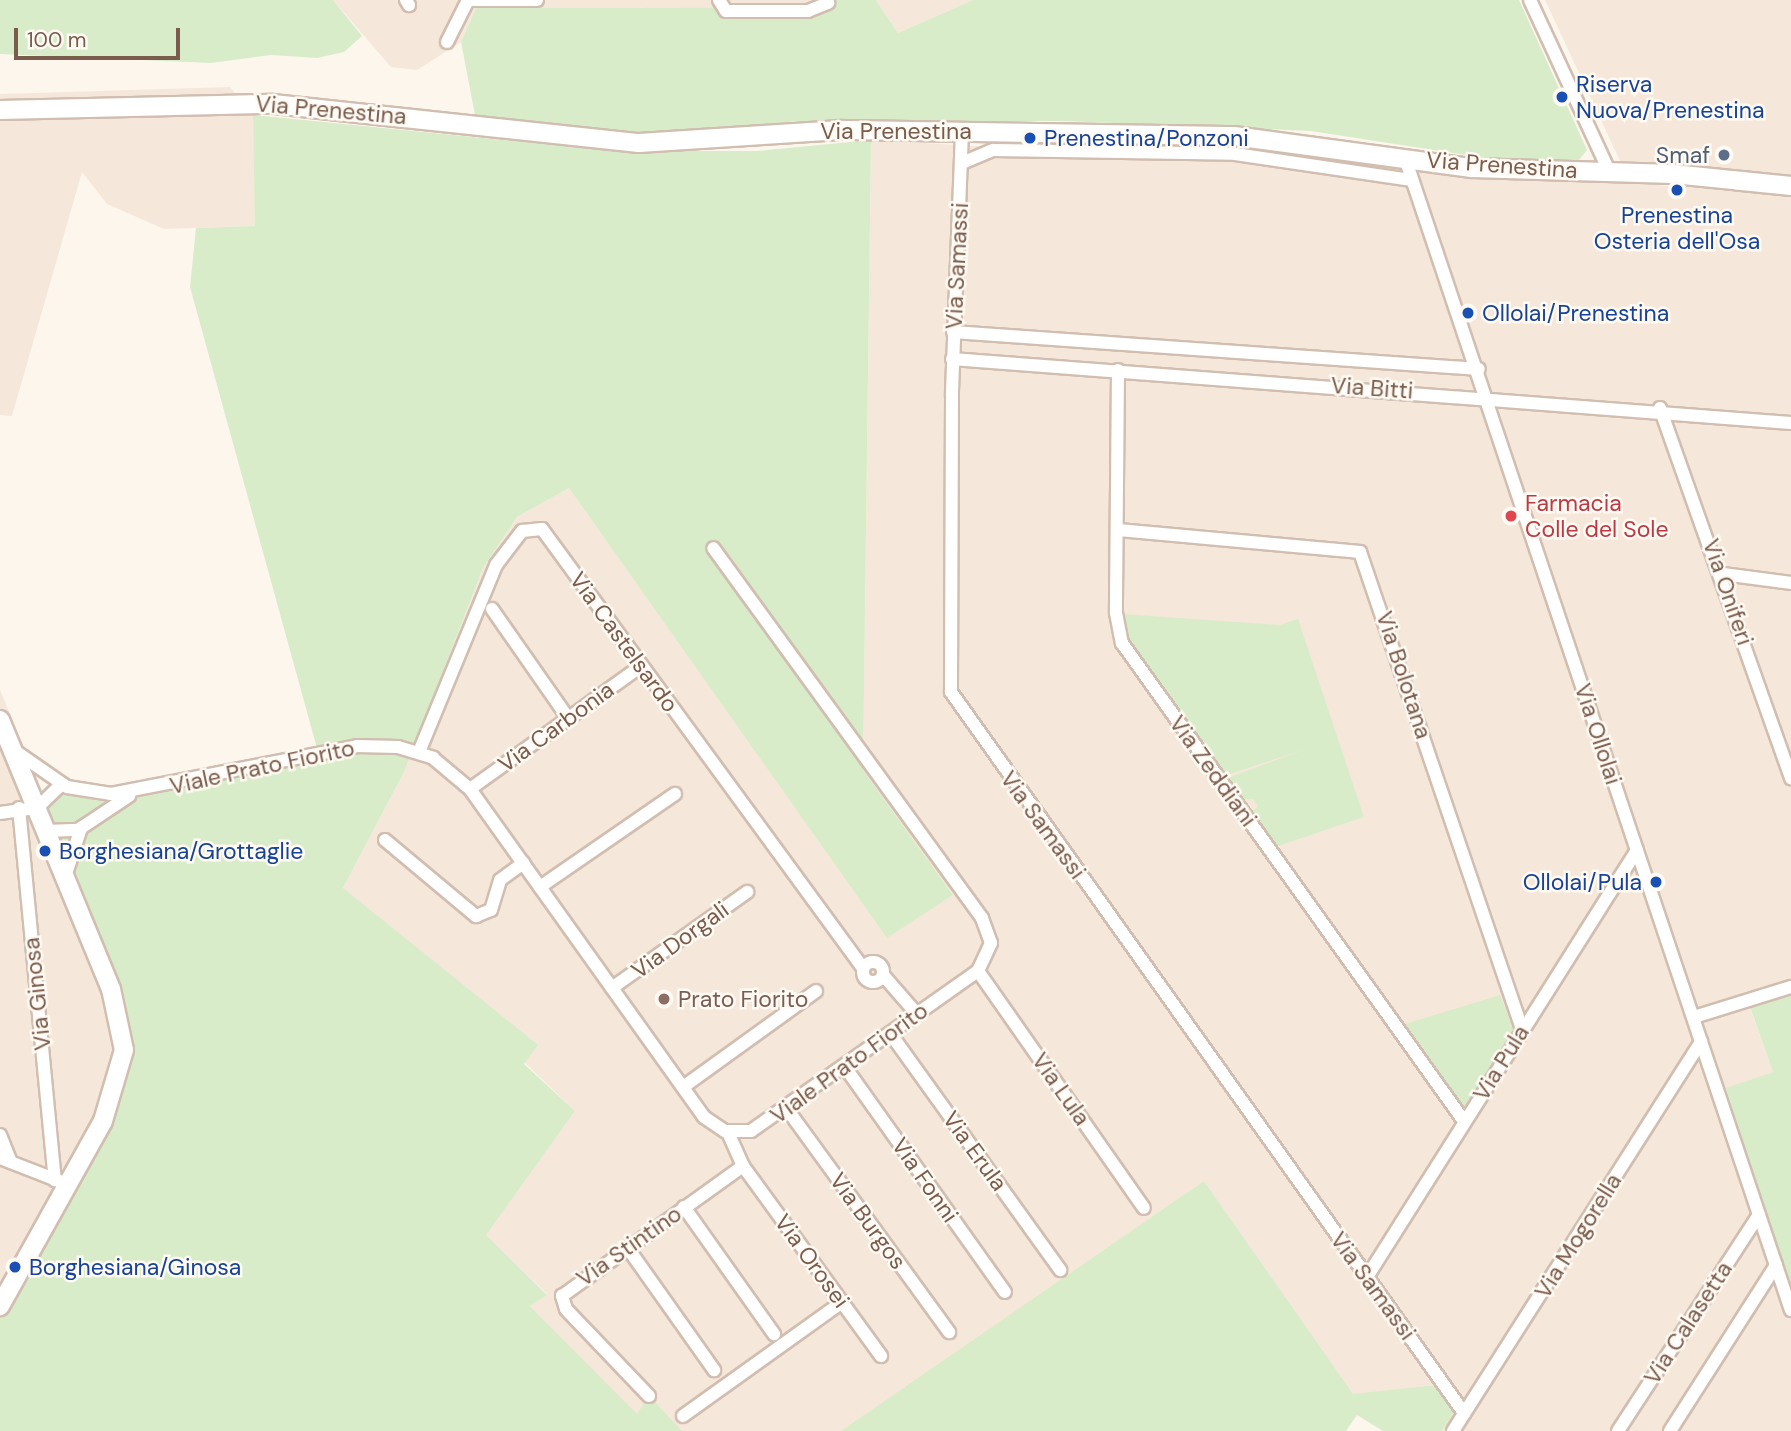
<!DOCTYPE html>
<html>
<head>
<meta charset="utf-8">
<style>
	body { margin:0 }
	#map { position:relative; width:1791px; height:1431px; overflow:hidden; background:#fdf6ec; font-family:"DM Sans",sans-serif }
	div>[style] { position:absolute }
	.residential>* { inset:0; background:#f5e8da }
	.green>* { inset:0; background:#d8ecc9 }
	.roads { filter:drop-shadow(2px 0 #d1beb0) drop-shadow(-2px 0 #d1beb0) drop-shadow(0 2px #d1beb0) drop-shadow(0 -2px #d1beb0) }
	.street>* { height:12px; margin:-6px; padding:0 6px; transform-origin:6px; border-radius:6px; background:#fff }
	.street>.ring { margin:-6px; padding:0; box-sizing:content-box; background:none; border:12px solid #fff; border-radius:50% }
	.secondary>* { height:18px; margin:-9px; padding:0 9px; transform-origin:9px; border-radius:9px; background:#fff }
	.dots>* { width:19px; height:19px; translate:-50% -50%; box-sizing:border-box; border:4px solid #fffaf3; border-radius:50% }
	span { translate:-50% -50%; white-space:nowrap; text-align:center; line-height:1.15; -webkit-text-stroke:5px #fffaf3; paint-order:stroke }
	.transit-label { font-size:23px; color:#164399 }
	.left { translate:0 -50%; text-align:left }
	.right { translate:-100% -50%; text-align:right }
	.street-label { font-size:23px; color:#7a5c4d }
	.service-label { font-size:23px; color:#4e5e75 }
	.health-label { font-size:23px; color:#be3a42 }
	.education-label { font-size:23px; color:#785e54 }
	.scale { position:absolute; left:14px; top:28px; width:166px; height:32px; box-sizing:border-box; border:4px solid #7a5c4d; border-top:0; padding-left:9px; font-size:21px; line-height:24px; white-space:nowrap; color:#7a5c4d; -webkit-text-stroke:5px #fffaf3; paint-order:stroke }
</style>
</head>
<body>
<div id="map">
	<div class="residential">
		<div style="clip-path:polygon(333px 0,820px 0,808px 7px,476px 8px,461px 42px,417px 70px,391px 67px)"></div>
		<div style="clip-path:polygon(876px 0,973px 0,898px 33px)"></div>
		<div style="clip-path:polygon(1545px 0,1791px 0,1791px 175px,1620px 161px)"></div>
		<div style="clip-path:polygon(230px 87px,253px 115px,256px 226px,164px 229px,107px 204px,82px 172px,12px 416px,0 415px,0 94px)"></div>
		<div style="clip-path:polygon(871px 140px,1791px 193px,1791px 995px,1750px 1008px,1773px 1072px,1726px 1089px,1791px 1289px,1791px 1431px,1442px 1431px,1454px 1412px,1435px 1385px,1353px 1395px,1204px 1181px,858px 1431px,678px 1431px,637px 1415px,530px 1306px,547px 1294px,485px 1235px,575px 1111px,343px 888px,404px 772px,483px 568px,517px 517px,569px 488px,887px 937px,953px 895px,863px 770px)"></div>
		<div style="clip-path:polygon(0 690px,77px 875px,134px 1049px,0 1321px)"></div>
	</div>
	<div class="green">
		<div style="clip-path:polygon(0 0,333px 0,362px 36px,344px 52px,317px 58px,271px 55px,211px 63px,0 54px)"></div>
		<div style="clip-path:polygon(820px 0,876px 0,898px 33px,973px 0,1519px 0,1587px 150px,1579px 160px,1498px 160px,1311px 131px,1062px 121px,798px 121px,650px 135px,475px 115px,461px 42px,476px 8px,808px 7px)"></div>
		<div style="clip-path:polygon(253px 115px,613px 151px,757px 151px,871px 140px,863px 770px,953px 895px,887px 938px,569px 488px,517px 517px,483px 568px,404px 772px,343px 888px,538px 1045px,524px 1064px,575px 1111px,486px 1235px,547px 1295px,530px 1306px,637px 1414px,649px 1396px,682px 1431px,0 1431px,0 1306px,69px 1185px,124px 1050px,37px 808px,67px 787px,136px 793px,318px 752px,190px 287px,196px 228px,255px 226px)"></div>
		<div style="clip-path:polygon(1123px 614px,1280px 625px,1298px 619px,1364px 817px,1278px 846px,1252px 812px,1258px 806px,1253px 799px,1243px 799px,1227px 778px,1306px 749px,1224px 776px,1122px 634px)"></div>
		<div style="clip-path:polygon(1500px 995px,1514px 1031px,1463px 1111px,1405px 1024px)"></div>
		<div style="clip-path:polygon(1791px 995px,1791px 1301px,1726px 1088px,1773px 1072px,1750px 1007px)"></div>
		<div style="clip-path:polygon(1204px 1181px,1353px 1394px,1435px 1385px,1454px 1412px,1442px 1431px,1383px 1431px,1357px 1415px,1346px 1431px,841px 1431px)"></div>
	</div>
	<div class="roads">
		<div class="street">
			<div style="left:406px;top:0;width:6px;rotate:59deg"></div>
			<div style="left:469px;top:0;width:68px"></div>
			<div style="left:719px;top:0;width:13px;rotate:58deg"></div>
			<div style="left:726px;top:11px;width:82px"></div>
			<div style="left:808px;top:11px;width:22px;rotate:-22deg"></div>
			<div style="left:1530px;top:0;width:188px;rotate:65.2deg"></div>
			<div style="left:447px;top:42px;width:47px;rotate:-63.4deg"></div>
			<div style="left:962px;top:131px;width:265px;rotate:92.2deg"></div>
			<div style="left:952px;top:396px;width:296px;rotate:90.2deg"></div>
			<div style="left:951px;top:692px;width:885px;rotate:54.57deg"></div>
			<div style="left:1405px;top:158px;width:1215px;rotate:71.48deg"></div>
			<div style="left:962px;top:163px;width:34px;rotate:-23deg"></div>
			<div style="left:993px;top:150px;width:242px;rotate:0.9deg"></div>
			<div style="left:1235px;top:154px;width:179px;rotate:8.4deg"></div>
			<div style="left:953px;top:332px;width:527px;rotate:4.02deg"></div>
			<div style="left:952px;top:359px;width:841px;rotate:4.36deg"></div>
			<div style="left:1118px;top:370px;width:243px;rotate:90.5deg"></div>
			<div style="left:1116px;top:613px;width:31px;rotate:79deg"></div>
			<div style="left:1122px;top:643px;width:588px;rotate:54.42deg"></div>
			<div style="left:1660px;top:408px;width:393px;rotate:70.5deg"></div>
			<div style="left:1119px;top:530px;width:242px;rotate:5.2deg"></div>
			<div style="left:1360px;top:552px;width:504px;rotate:71.24deg"></div>
			<div style="left:1723px;top:574px;width:69px;rotate:7.5deg"></div>
			<div style="left:492px;top:609px;width:133px;rotate:55.1deg"></div>
			<div style="left:15px;top:751px;width:63px;rotate:34.7deg"></div>
			<div style="left:67px;top:787px;width:45px;rotate:9deg"></div>
			<div style="left:111px;top:794px;width:251px;rotate:-11deg"></div>
			<div style="left:357px;top:746px;width:41px;rotate:1.4deg"></div>
			<div style="left:398px;top:747px;width:37px;rotate:17deg"></div>
			<div style="left:433px;top:758px;width:48px;rotate:40deg"></div>
			<div style="left:470px;top:789px;width:403px;rotate:54.5deg"></div>
			<div style="left:704px;top:1117px;width:25px;rotate:34deg"></div>
			<div style="left:725px;top:1131px;width:26px"></div>
			<div style="left:751px;top:1131px;width:278px;rotate:-35.2deg"></div>
			<div style="left:978px;top:971px;width:31px;rotate:-65deg"></div>
			<div style="left:991px;top:943px;width:27px;rotate:-110deg"></div>
			<div style="left:982px;top:918px;width:457px;rotate:-126deg"></div>
			<div style="left:419px;top:752px;width:202px;rotate:-67.6deg"></div>
			<div style="left:496px;top:565px;width:43px;rotate:-52.6deg"></div>
			<div style="left:522px;top:531px;width:20px;rotate:-6deg"></div>
			<div style="left:542px;top:529px;width:544px;rotate:53.83deg"></div>
			<div style="left:470px;top:789px;width:211px;rotate:-35.7deg"></div>
			<div style="left:19px;top:808px;width:374px;rotate:84.5deg"></div>
			<div style="left:0;top:813px;width:37px;rotate:-8deg"></div>
			<div style="left:37px;top:808px;width:35px;rotate:-44deg"></div>
			<div style="left:46px;top:831px;width:33px;rotate:-2deg"></div>
			<div style="left:385px;top:840px;width:119px;rotate:39.9deg"></div>
			<div style="left:476px;top:916px;width:16px;rotate:-22deg"></div>
			<div style="left:491px;top:910px;width:31px;rotate:-73deg"></div>
			<div style="left:500px;top:880px;width:29px;rotate:-36deg"></div>
			<div style="left:65px;top:877px;width:52px;rotate:-71.9deg"></div>
			<div style="left:81px;top:828px;width:58px;rotate:-33.7deg"></div>
			<div style="left:540px;top:887px;width:164px;rotate:-34.6deg"></div>
			<div class="ring" style="left:863px;top:962px;width:8px;height:8px"></div>
			<div style="left:978px;top:971px;width:289px;rotate:55deg"></div>
			<div style="left:883px;top:975px;width:52px;rotate:48.9deg"></div>
			<div style="left:612px;top:988px;width:166px;rotate:-35.4deg"></div>
			<div style="left:1694px;top:1017px;width:102px;rotate:-17.2deg"></div>
			<div style="left:890px;top:1033px;width:292px;rotate:54.3deg"></div>
			<div style="left:845px;top:1067px;width:276px;rotate:54.6deg"></div>
			<div style="left:683px;top:1087px;width:164px;rotate:-35.8deg"></div>
			<div style="left:787px;top:1109px;width:276px;rotate:54deg"></div>
			<div style="left:0;top:1135px;width:29px;rotate:68deg"></div>
			<div style="left:0;top:1158px;width:66px;rotate:21.2deg"></div>
			<div style="left:743px;top:1166px;width:235px;rotate:54deg"></div>
			<div style="left:684px;top:1207px;width:156px;rotate:54.7deg"></div>
			<div style="left:627px;top:1247px;width:151px;rotate:54.7deg"></div>
			<div style="left:1367px;top:1277px;width:505px;rotate:-57.69deg"></div>
			<div style="left:649px;top:1396px;width:120px;rotate:-133.7deg"></div>
			<div style="left:566px;top:1309px;width:14px;rotate:-107deg"></div>
			<div style="left:562px;top:1296px;width:223px;rotate:-35.7deg"></div>
			<div style="left:743px;top:1166px;width:37px;rotate:-114deg"></div>
			<div style="left:683px;top:1416px;width:196px;rotate:-35.6deg"></div>
			<div style="left:1453px;top:1431px;width:462px;rotate:-57.5deg"></div>
			<div style="left:1618px;top:1431px;width:258px;rotate:-56.9deg"></div>
			<div style="left:1670px;top:1431px;width:197px;rotate:-57.4deg"></div>
		</div>
		<div class="secondary">
			<div style="left:0;top:110px;width:273px;rotate:-1.3deg"></div>
			<div style="left:273px;top:104px;width:368px;rotate:6.1deg"></div>
			<div style="left:639px;top:143px;width:202px;rotate:-3.7deg"></div>
			<div style="left:841px;top:130px;width:393px;rotate:0.9deg"></div>
			<div style="left:1234px;top:136px;width:240px;rotate:7.7deg"></div>
			<div style="left:1472px;top:168px;width:201px;rotate:1.7deg"></div>
			<div style="left:1673px;top:174px;width:119px;rotate:5.8deg"></div>
			<div style="left:0;top:720px;width:291px;rotate:67.6deg"></div>
			<div style="left:111px;top:989px;width:62px;rotate:78deg"></div>
			<div style="left:124px;top:1050px;width:74px;rotate:106.5deg"></div>
			<div style="left:103px;top:1121px;width:212px;rotate:119.1deg"></div>
		</div>
	</div>
	<div class="dots">
		<div style="left:1562px;top:97px;background:#1a4fb4"></div>
		<div style="left:1030px;top:138px;background:#1a4fb4"></div>
		<div style="left:1724px;top:155px;background:#5c6f8a"></div>
		<div style="left:1677px;top:190px;background:#1a4fb4"></div>
		<div style="left:1468px;top:313px;background:#1a4fb4"></div>
		<div style="left:1511px;top:516px;background:#e0444e"></div>
		<div style="left:45px;top:851px;background:#1a4fb4"></div>
		<div style="left:1656px;top:882px;background:#1a4fb4"></div>
		<div style="left:664px;top:999px;background:#8d6e63"></div>
		<div style="left:15px;top:1267px;background:#1a4fb4"></div>
	</div>
	<div class="transit-label">
		<span class="left" style="left:1576px;top:97px">Riserva<br>Nuova/Prenestina</span>
		<span class="left" style="left:1044px;top:138px">Prenestina/Ponzoni</span>
		<span style="left:1677px;top:228px">Prenestina<br>Osteria dell'Osa</span>
		<span class="left" style="left:1482px;top:313px">Ollolai/Prenestina</span>
		<span class="left" style="left:59px;top:851px">Borghesiana/Grottaglie</span>
		<span class="right" style="left:1642px;top:882px">Ollolai/Pula</span>
		<span class="left" style="left:29px;top:1267px">Borghesiana/Ginosa</span>
	</div>
	<div class="street-label">
		<span style="left:331px;top:110px;rotate:5deg">Via Prenestina</span>
		<span style="left:896px;top:131px">Via Prenestina</span>
		<span style="left:1502px;top:165px;rotate:4deg">Via Prenestina</span>
		<span style="left:957px;top:266px;rotate:-87deg">Via Samassi</span>
		<span style="left:1372px;top:388px;rotate:4deg">Via Bitti</span>
		<span style="left:1728px;top:592px;rotate:71deg">Via Oniferi</span>
		<span style="left:624px;top:642px;rotate:54deg">Via Castelsardo</span>
		<span style="left:1404px;top:675px;rotate:72deg">Via Bolotana</span>
		<span style="left:556px;top:727px;rotate:-36deg">Via Carbonia</span>
		<span style="left:1598px;top:734px;rotate:72deg">Via Ollolai</span>
		<span style="left:262px;top:767px;rotate:-12deg">Viale Prato Fiorito</span>
		<span style="left:1213px;top:771px;rotate:54deg">Via Zeddiani</span>
		<span style="left:1043px;top:825px;rotate:54deg">Via Samassi</span>
		<span style="left:680px;top:940px;rotate:-36deg">Via Dorgali</span>
		<span style="left:37px;top:994px;rotate:-96deg">Via Ginosa</span>
		<span style="left:849px;top:1063px;rotate:-36deg">Viale Prato Fiorito</span>
		<span style="left:1501px;top:1063px;rotate:-58deg">Via Pula</span>
		<span style="left:1061px;top:1089px;rotate:55deg">Via Lula</span>
		<span style="left:975px;top:1151px;rotate:54deg">Via Erula</span>
		<span style="left:925px;top:1180px;rotate:55deg">Via Fonni</span>
		<span style="left:868px;top:1221px;rotate:54deg">Via Burgos</span>
		<span style="left:1578px;top:1236px;rotate:-58deg">Via Mogorella</span>
		<span style="left:629px;top:1246px;rotate:-35deg">Via Stintino</span>
		<span style="left:812px;top:1261px;rotate:54deg">Via Orosei</span>
		<span style="left:1373px;top:1286px;rotate:54deg">Via Samassi</span>
		<span style="left:1688px;top:1323px;rotate:-57deg">Via Calasetta</span>
	</div>
	<div class="service-label">
		<span class="right" style="left:1710px;top:155px">Smaf</span>
	</div>
	<div class="health-label">
		<span class="left" style="left:1525px;top:516px">Farmacia<br>Colle del Sole</span>
	</div>
	<div class="education-label">
		<span class="left" style="left:678px;top:999px">Prato Fiorito</span>
	</div>
	<div class="scale">100 m</div>
</div>
</body>
</html>
